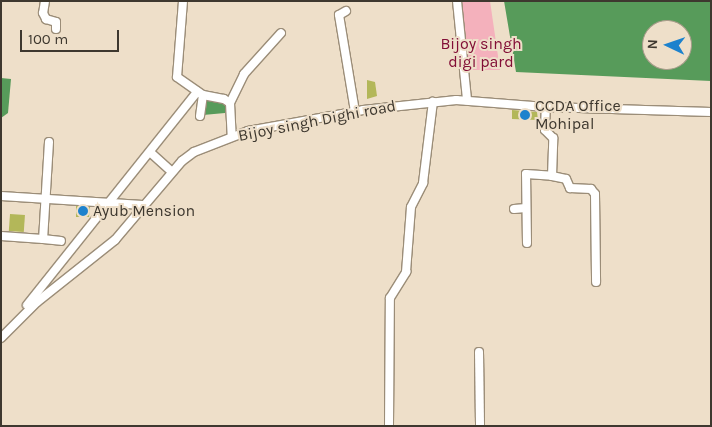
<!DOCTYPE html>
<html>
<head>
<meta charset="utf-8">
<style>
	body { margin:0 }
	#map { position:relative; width:712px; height:427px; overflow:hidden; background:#eedfc9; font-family:Karla,sans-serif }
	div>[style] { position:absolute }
	.green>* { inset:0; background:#f4b1bc }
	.water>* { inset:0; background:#579b5a }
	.building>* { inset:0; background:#b3b759; transform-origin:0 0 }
	.roads { filter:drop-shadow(1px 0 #9b8d78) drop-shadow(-1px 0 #9b8d78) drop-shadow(0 1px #9b8d78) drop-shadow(0 -1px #9b8d78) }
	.minor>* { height:8px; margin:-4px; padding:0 4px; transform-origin:4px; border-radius:4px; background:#fff }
	.dots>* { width:14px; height:14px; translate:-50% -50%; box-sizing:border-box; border:2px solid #eedfc9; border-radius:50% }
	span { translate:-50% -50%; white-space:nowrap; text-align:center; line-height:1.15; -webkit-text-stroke:4px #eedfc9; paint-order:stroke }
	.park-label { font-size:16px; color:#820e36 }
	.poi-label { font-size:16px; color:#3e382f }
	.left { translate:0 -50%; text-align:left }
	.street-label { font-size:16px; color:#3e382f }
	.frame { position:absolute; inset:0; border:2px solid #3e382f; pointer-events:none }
	.north { position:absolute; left:642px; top:20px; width:50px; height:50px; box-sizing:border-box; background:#eedfc9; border:1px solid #a89c8b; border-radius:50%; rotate:273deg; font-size:14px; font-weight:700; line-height:20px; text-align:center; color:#3e382f }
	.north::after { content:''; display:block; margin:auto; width:18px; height:22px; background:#1d82cd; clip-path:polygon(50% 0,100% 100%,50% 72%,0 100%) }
	.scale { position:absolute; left:20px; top:30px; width:99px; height:22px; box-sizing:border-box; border:2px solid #3e382f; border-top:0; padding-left:6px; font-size:15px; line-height:18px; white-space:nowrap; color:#3e382f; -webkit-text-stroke:4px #eedfc9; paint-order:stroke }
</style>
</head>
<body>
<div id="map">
	<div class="green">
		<div style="clip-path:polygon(460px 1px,490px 1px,500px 70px,466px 70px)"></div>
	</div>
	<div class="water">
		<div style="clip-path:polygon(evenodd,504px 1px,711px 1px,711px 81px,516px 72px,504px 1px,652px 30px,682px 30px,682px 60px,652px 60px,652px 30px)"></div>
		<div style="clip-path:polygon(1px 78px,11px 79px,8px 113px,1px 118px)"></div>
		<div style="clip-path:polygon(205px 98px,220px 101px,225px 105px,225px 113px,203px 115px)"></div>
	</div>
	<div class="building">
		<div style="clip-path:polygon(367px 80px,375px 82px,377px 96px,367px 99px)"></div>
		<div style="clip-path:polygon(512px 110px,537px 112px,538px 120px,512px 119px)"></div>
		<div style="clip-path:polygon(76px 206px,90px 207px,89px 217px,76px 217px)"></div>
		<div style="left:10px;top:214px;width:15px;height:17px;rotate:4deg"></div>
	</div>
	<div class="roads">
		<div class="minor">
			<div style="left:45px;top:1px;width:12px;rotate:99deg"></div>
			<div style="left:43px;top:13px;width:7px;rotate:63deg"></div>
			<div style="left:46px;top:19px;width:10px;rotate:17deg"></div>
			<div style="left:56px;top:22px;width:7px;rotate:90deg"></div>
			<div style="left:183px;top:1px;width:76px;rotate:94.5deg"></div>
			<div style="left:177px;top:77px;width:32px;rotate:35deg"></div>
			<div style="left:457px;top:1px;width:100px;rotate:84.2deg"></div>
			<div style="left:346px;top:11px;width:8px;rotate:150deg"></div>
			<div style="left:339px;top:15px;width:98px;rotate:80.6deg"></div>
			<div style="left:230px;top:103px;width:32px;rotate:-64deg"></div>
			<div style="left:244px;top:74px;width:55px;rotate:-47.9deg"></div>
			<div style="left:200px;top:116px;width:21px;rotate:-82deg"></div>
			<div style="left:203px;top:95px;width:21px;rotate:11deg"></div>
			<div style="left:224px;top:99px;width:7px;rotate:34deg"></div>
			<div style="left:230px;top:103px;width:33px;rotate:87deg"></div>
			<div style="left:49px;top:142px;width:97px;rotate:93.5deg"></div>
			<div style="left:43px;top:239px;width:18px;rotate:6deg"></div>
			<div style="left:151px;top:153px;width:28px;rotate:42deg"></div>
			<div style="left:552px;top:176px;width:14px;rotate:12deg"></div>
			<div style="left:566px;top:179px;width:10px;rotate:66deg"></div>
			<div style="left:570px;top:188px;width:21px;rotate:3deg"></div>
			<div style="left:591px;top:189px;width:6px;rotate:51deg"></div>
			<div style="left:595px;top:194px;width:88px;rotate:89.3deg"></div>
			<div style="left:1px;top:196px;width:142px;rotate:3.6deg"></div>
			<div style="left:514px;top:209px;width:12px;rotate:-5deg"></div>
			<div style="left:1px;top:236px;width:42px;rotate:4.1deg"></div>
			<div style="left:527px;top:243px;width:69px;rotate:-90.8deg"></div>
			<div style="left:526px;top:174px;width:26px;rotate:4deg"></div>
			<div style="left:552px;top:176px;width:38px;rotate:-88deg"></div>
			<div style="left:553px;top:138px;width:11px;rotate:-135deg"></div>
			<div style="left:545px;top:130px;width:23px;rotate:-88deg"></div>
			<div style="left:27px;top:305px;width:273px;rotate:-51.4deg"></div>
			<div style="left:1px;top:338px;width:51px;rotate:-45deg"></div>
			<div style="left:37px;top:302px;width:100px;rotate:-38.5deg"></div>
			<div style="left:115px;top:240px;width:104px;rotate:-49.7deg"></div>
			<div style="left:182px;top:161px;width:15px;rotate:-37deg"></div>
			<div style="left:194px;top:152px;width:58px;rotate:-21.3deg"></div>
			<div style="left:248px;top:131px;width:117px;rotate:-10.3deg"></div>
			<div style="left:363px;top:110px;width:94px;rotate:-6.1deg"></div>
			<div style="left:456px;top:100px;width:90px;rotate:4.4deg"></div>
			<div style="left:546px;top:107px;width:165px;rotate:1.7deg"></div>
			<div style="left:479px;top:352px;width:74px;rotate:89.2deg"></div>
			<div style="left:389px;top:426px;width:128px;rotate:-89.6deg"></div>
			<div style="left:390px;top:298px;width:31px;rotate:-58deg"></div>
			<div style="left:406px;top:272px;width:65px;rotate:-85.6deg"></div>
			<div style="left:411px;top:207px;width:27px;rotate:-63deg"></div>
			<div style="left:423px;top:183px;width:82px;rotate:-83deg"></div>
		</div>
	</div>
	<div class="dots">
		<div style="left:525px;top:115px;background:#1d82cd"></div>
		<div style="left:83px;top:211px;background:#1d82cd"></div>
	</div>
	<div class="park-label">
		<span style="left:481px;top:53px">Bijoy singh<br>digi pard</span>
	</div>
	<div class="poi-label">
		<span class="left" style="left:535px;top:115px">CCDA Office<br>Mohipal</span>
		<span class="left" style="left:93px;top:211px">Ayub Mension</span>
	</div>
	<div class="street-label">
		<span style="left:317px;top:121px;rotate:-11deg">Bijoy singh Dighi road</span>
	</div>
	<div class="frame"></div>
	<div class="north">N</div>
	<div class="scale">100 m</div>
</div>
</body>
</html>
